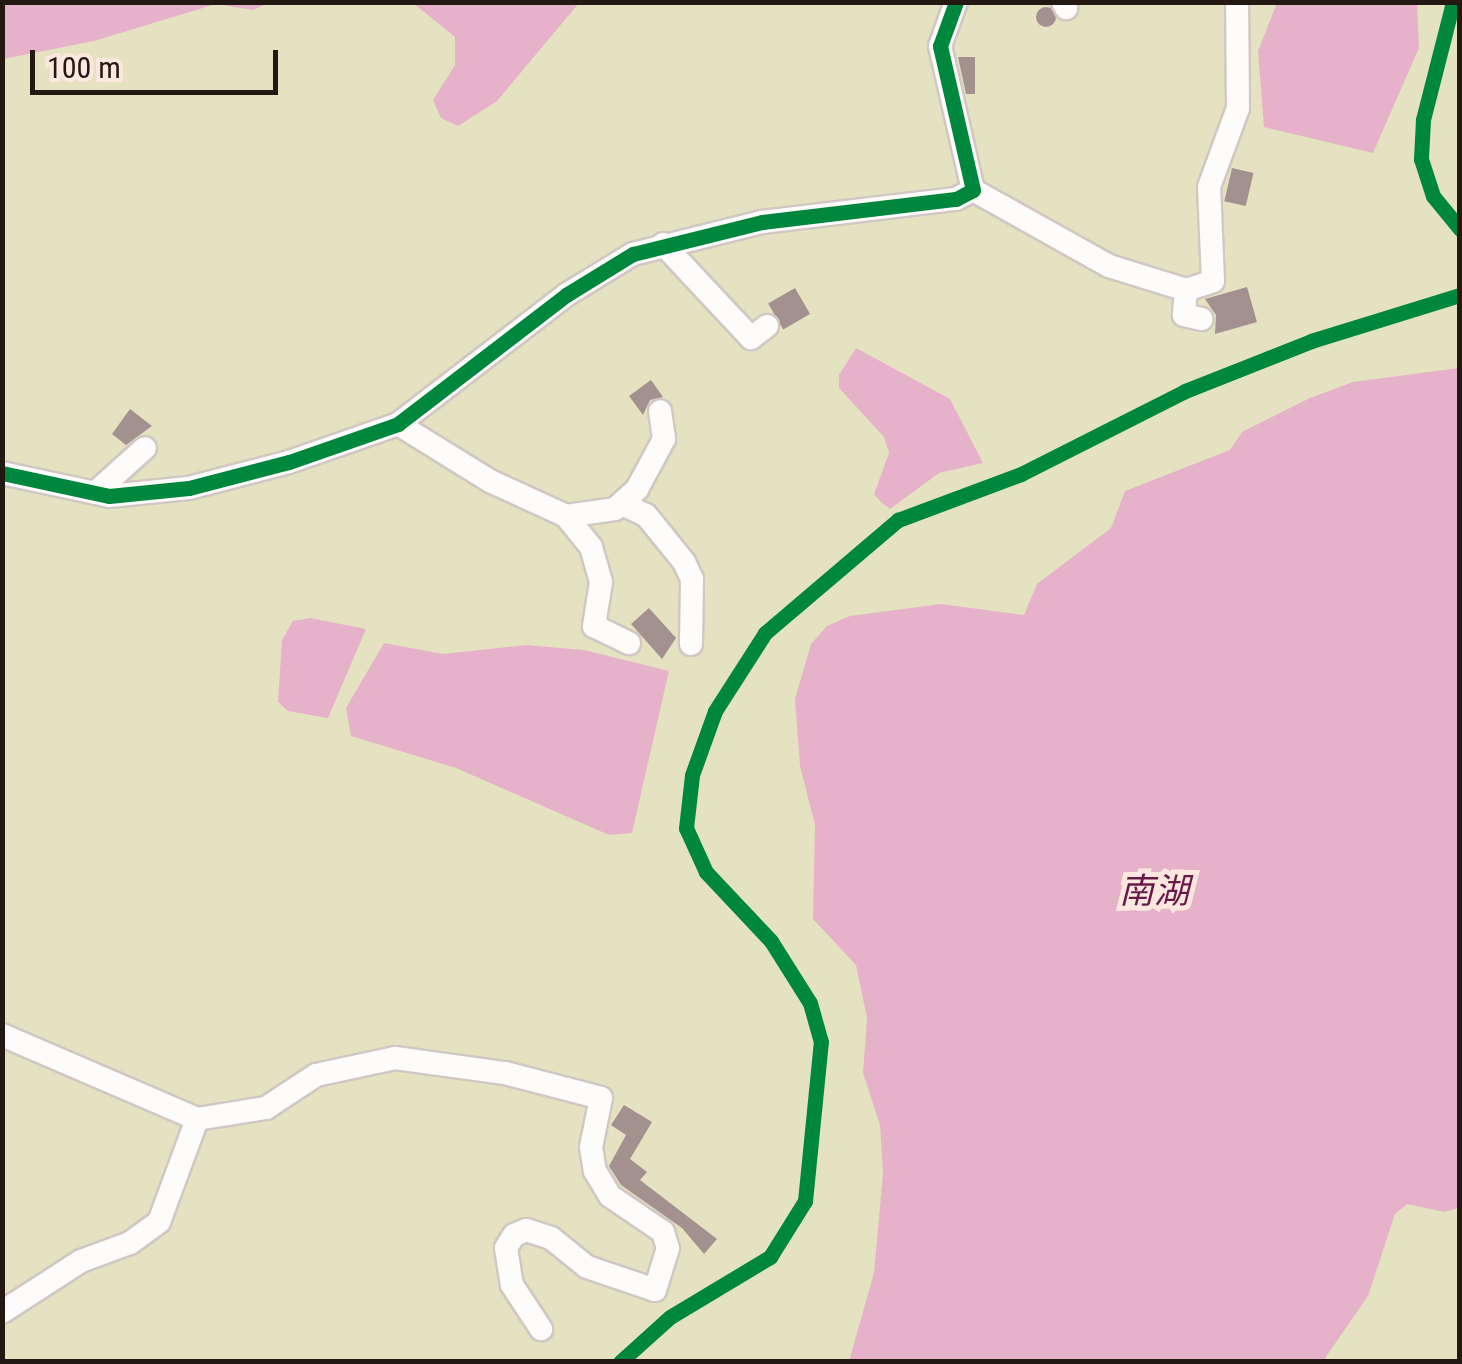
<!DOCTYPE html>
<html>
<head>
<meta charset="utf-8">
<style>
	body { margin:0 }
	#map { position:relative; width:1462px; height:1364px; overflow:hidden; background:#f5eae5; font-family:"Roboto Condensed","Noto Sans SC",sans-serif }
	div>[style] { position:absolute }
	.green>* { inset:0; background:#e4e2c0; transform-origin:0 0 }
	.water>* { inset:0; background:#e6b2c9 }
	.building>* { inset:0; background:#a2918f; transform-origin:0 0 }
	.round { border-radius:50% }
	.roads { filter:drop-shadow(2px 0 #d2c7c2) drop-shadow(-2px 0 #d2c7c2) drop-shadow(0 2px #d2c7c2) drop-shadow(0 -2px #d2c7c2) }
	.minor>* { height:22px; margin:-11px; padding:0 11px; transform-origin:11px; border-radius:11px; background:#fefcfb }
	.cycleway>* { height:15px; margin:-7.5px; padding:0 7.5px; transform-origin:7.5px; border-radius:7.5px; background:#00873e }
	span { translate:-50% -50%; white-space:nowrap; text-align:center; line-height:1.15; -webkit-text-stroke:10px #fce8de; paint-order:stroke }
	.water-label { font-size:35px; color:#691949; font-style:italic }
	.frame { position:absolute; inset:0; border:5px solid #231812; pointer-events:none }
	.scale { position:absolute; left:30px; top:50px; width:248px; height:45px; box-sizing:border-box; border:5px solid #231812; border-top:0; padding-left:12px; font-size:30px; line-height:35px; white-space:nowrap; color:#231812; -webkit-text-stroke:8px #fce8de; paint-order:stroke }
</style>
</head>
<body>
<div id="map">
	<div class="green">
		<div style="left:3px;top:3px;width:1456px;height:1359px"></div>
	</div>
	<div class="water">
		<div style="clip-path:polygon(3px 2px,269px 2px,269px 3px,253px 10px,216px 4px,94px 41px,3px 59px)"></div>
		<div style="clip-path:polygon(413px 3px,579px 3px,497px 101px,458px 126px,441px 118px,433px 100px,455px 65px,455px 37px)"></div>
		<div style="clip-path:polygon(1277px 3px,1417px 4px,1419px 48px,1373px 153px,1264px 127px,1258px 51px)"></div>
		<div style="clip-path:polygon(856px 348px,950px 399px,983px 463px,939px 473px,890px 509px,882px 503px,874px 494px,889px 453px,884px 437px,839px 388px,839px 375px)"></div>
		<div style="clip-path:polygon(1459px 368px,1459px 1208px,1444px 1212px,1407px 1204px,1395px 1214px,1368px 1296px,1323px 1361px,849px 1361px,874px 1273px,883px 1173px,880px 1125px,863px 1073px,867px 1018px,856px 965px,813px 919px,815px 825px,800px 766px,795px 699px,811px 644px,827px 626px,850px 616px,941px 604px,1024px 615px,1037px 584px,1111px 528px,1125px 491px,1230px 450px,1242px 432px,1310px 398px,1353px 382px)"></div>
		<div style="clip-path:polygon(310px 618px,366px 629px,328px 718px,288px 711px,278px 702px,282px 640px,293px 621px)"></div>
		<div style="clip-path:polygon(384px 643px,443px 654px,526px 645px,584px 650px,669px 671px,632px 833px,609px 835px,456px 768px,351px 736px,346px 708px)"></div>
	</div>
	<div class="building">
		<div class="round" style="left:1036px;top:7px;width:20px;height:20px"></div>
		<div style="clip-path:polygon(958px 57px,975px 57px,975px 94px,966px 94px)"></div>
		<div style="left:1232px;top:168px;width:22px;height:34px;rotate:13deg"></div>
		<div style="clip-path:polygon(1247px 287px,1257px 322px,1215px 334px,1216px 315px,1205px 299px)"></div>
		<div style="left:795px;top:288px;width:30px;height:31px;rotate:60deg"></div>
		<div style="clip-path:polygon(651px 380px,663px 397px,650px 400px,643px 415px,629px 396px)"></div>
		<div style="clip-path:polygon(130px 409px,152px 426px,126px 445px,112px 434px)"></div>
		<div style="clip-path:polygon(649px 608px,676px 638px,662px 659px,631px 624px)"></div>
		<div style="clip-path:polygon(624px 1105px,652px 1122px,630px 1159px,647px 1172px,640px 1180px,717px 1239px,704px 1254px,682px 1228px,621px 1185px,609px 1166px,626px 1135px,611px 1125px)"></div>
	</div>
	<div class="roads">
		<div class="minor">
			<div style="left:1063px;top:2px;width:7px;rotate:63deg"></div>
			<div style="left:973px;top:190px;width:156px;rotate:29.2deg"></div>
			<div style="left:1109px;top:266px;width:81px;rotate:17.3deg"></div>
			<div style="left:1186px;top:290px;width:25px;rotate:95deg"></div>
			<div style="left:1184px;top:315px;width:18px;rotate:13deg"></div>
			<div style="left:663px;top:244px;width:129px;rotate:46.9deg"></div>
			<div style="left:751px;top:338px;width:20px;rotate:-37deg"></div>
			<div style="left:1186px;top:290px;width:28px;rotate:-18deg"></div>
			<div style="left:1213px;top:281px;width:94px;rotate:-92.4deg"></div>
			<div style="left:1209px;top:187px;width:84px;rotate:-69.8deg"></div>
			<div style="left:1238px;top:108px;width:106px;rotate:-90.5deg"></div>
			<div style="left:398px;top:424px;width:108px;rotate:31.8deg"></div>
			<div style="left:490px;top:481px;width:84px;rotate:24.7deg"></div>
			<div style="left:566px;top:516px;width:40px;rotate:51deg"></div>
			<div style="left:591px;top:547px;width:36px;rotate:74deg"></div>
			<div style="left:601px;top:582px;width:45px;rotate:99deg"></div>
			<div style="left:594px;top:626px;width:39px;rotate:26deg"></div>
			<div style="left:2px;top:473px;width:109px;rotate:12.1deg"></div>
			<div style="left:109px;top:496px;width:80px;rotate:-5.7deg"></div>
			<div style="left:189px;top:488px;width:103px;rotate:-14.6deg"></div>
			<div style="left:289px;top:462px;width:115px;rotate:-19.2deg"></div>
			<div style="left:398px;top:424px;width:212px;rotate:-37.5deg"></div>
			<div style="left:566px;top:295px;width:79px;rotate:-31.5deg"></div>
			<div style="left:633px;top:254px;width:133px;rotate:-13.9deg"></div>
			<div style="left:762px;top:222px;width:195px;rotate:-6.8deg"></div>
			<div style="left:956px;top:199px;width:19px;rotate:-28deg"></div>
			<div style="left:973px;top:190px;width:148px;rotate:-102.9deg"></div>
			<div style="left:940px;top:46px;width:47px;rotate:-70deg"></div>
			<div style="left:95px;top:493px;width:67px;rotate:-42deg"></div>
			<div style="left:622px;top:504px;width:26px;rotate:25deg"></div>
			<div style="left:646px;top:515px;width:60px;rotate:51deg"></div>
			<div style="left:684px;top:562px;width:19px;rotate:65deg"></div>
			<div style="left:692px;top:579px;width:65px;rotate:90.9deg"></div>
			<div style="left:566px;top:516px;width:49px;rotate:-8.1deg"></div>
			<div style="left:615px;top:509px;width:30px;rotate:-42deg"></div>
			<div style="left:637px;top:489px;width:57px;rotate:-61.6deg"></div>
			<div style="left:664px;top:439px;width:28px;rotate:-98deg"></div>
			<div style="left:2px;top:1035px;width:212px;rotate:23.3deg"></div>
			<div style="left:2px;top:1312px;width:94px;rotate:-32.8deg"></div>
			<div style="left:81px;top:1261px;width:52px;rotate:-20.2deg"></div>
			<div style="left:130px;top:1243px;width:36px;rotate:-36deg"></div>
			<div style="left:159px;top:1222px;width:110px;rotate:-69.7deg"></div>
			<div style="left:197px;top:1119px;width:70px;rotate:-9.1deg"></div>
			<div style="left:266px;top:1108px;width:60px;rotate:-33.4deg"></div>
			<div style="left:316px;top:1075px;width:81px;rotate:-12.1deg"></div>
			<div style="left:395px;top:1058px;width:111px;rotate:7.8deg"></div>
			<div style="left:505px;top:1073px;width:99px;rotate:14.6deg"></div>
			<div style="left:601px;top:1098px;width:50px;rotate:101.5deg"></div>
			<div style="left:591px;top:1147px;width:24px;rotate:81deg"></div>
			<div style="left:595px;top:1171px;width:29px;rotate:59deg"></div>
			<div style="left:610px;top:1196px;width:64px;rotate:34.2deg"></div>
			<div style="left:663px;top:1232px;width:17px;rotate:73deg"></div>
			<div style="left:668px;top:1248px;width:44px;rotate:107.2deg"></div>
			<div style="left:655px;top:1290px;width:72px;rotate:-161.3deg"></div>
			<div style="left:587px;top:1267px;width:46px;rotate:-141.1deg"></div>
			<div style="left:551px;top:1238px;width:26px;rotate:-162deg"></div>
			<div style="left:526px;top:1230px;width:13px;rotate:157deg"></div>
			<div style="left:514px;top:1235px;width:15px;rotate:122deg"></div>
			<div style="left:506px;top:1248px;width:37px;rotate:81deg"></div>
			<div style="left:512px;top:1285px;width:53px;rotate:56.6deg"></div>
		</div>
	</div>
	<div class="cycleway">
		<div style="left:1453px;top:2px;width:122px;rotate:104.3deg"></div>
		<div style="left:1423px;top:120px;width:39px;rotate:93deg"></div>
		<div style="left:1421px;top:159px;width:39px;rotate:72deg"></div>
		<div style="left:1433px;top:196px;width:43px;rotate:50.7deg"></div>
		<div style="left:2px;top:473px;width:109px;rotate:12.1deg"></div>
		<div style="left:109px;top:496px;width:80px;rotate:-5.7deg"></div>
		<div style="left:189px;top:488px;width:103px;rotate:-14.6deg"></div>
		<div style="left:289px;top:462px;width:115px;rotate:-19.2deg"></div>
		<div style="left:398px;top:424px;width:212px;rotate:-37.5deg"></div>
		<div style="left:566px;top:295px;width:79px;rotate:-31.5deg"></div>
		<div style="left:633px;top:254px;width:133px;rotate:-13.9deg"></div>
		<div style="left:762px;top:222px;width:195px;rotate:-6.8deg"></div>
		<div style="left:956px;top:199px;width:19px;rotate:-28deg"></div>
		<div style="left:973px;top:190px;width:148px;rotate:-102.9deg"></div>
		<div style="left:940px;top:46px;width:47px;rotate:-70deg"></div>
		<div style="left:620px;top:1362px;width:67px;rotate:-42deg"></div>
		<div style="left:670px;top:1317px;width:117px;rotate:-31deg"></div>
		<div style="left:770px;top:1257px;width:66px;rotate:-58deg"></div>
		<div style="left:805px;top:1201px;width:160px;rotate:-84.3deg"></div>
		<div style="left:821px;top:1042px;width:41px;rotate:-105.8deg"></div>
		<div style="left:810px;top:1003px;width:73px;rotate:-122.2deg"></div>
		<div style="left:771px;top:941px;width:95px;rotate:-133.3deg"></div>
		<div style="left:706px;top:872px;width:48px;rotate:-114.4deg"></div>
		<div style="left:686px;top:828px;width:53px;rotate:-83.5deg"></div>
		<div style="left:692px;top:775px;width:68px;rotate:-70.2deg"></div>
		<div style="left:715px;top:711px;width:93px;rotate:-57.3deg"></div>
		<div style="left:765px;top:633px;width:175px;rotate:-40.4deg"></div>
		<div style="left:898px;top:520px;width:131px;rotate:-20.5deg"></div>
		<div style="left:1021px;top:474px;width:184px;rotate:-26.8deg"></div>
		<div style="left:1185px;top:391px;width:136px;rotate:-21.6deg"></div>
		<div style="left:1311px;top:341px;width:156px;rotate:-17.2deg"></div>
	</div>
	<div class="water-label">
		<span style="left:1154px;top:892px">南湖</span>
	</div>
	<div class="frame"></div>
	<div class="scale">100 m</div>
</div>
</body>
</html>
